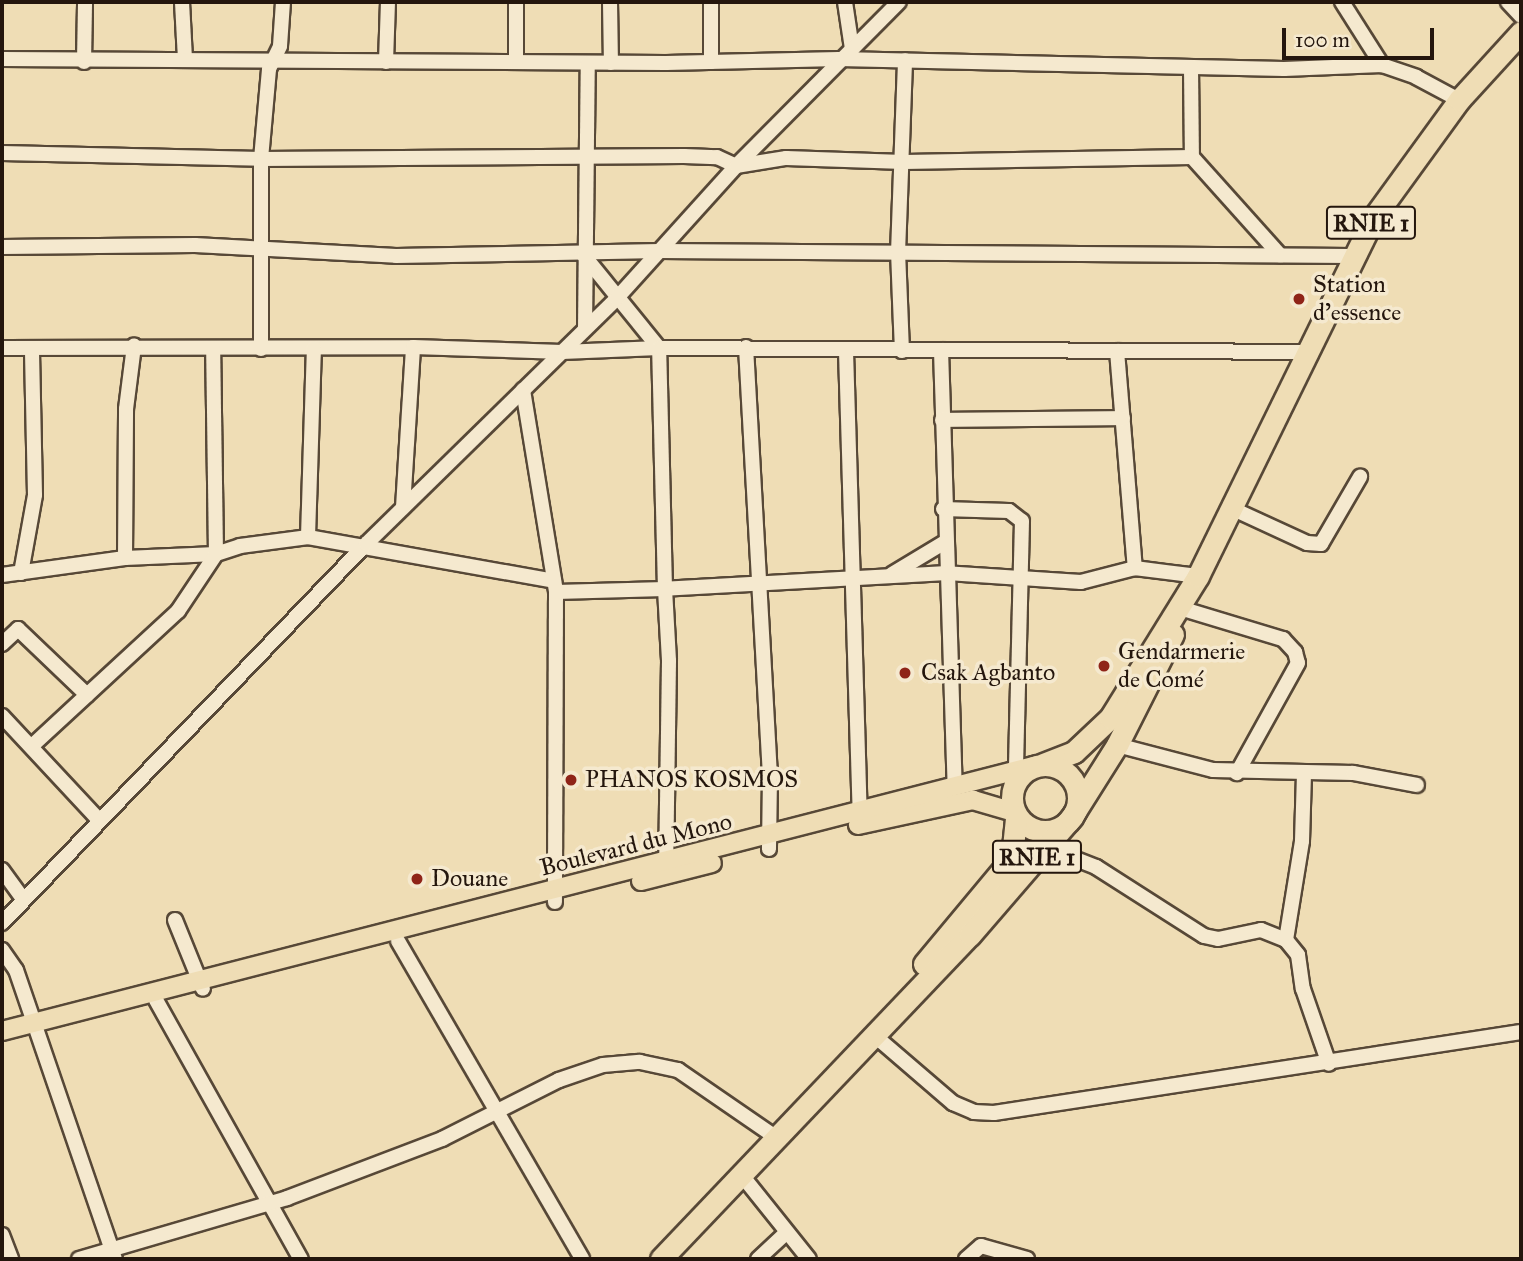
<!DOCTYPE html>
<html>
<head>
<meta charset="utf-8">
<style>
	body { margin:0 }
	#map { position:relative; width:1523px; height:1261px; overflow:hidden; background:#efddb5; font-family:"IM FELL Great Primer",serif }
	div>[style] { position:absolute }
	.roads { filter:drop-shadow(2px 0 #574837) drop-shadow(-2px 0 #574837) drop-shadow(0 2px #574837) drop-shadow(0 -2px #574837) }
	.minor>* { height:14px; margin:-7px; padding:0 7px; transform-origin:7px; border-radius:7px; background:#f5e9cf }
	.major>* { height:18px; margin:-9px; padding:0 9px; transform-origin:9px; border-radius:9px; background:#efddb5 }
	.highway>* { height:21px; margin:-10.5px; padding:0 10.5px; transform-origin:10.5px; border-radius:10.5px; background:#efddb5 }
	.highway>.ring { margin:-10.5px; padding:0; box-sizing:content-box; background:none; border:21px solid #efddb5; border-radius:50% }
	.dots>* { width:19px; height:19px; translate:-50% -50%; box-sizing:border-box; border:4px solid #f5e9cf; border-radius:50% }
	span { translate:-50% -50%; white-space:nowrap; text-align:center; line-height:1.15; -webkit-text-stroke:7px #f5e9cf; paint-order:stroke }
	.shield-label span { padding:2px 5px; background:#f5e9cf; border:2px solid; border-radius:5px; -webkit-text-stroke-width:0 }
	.shield-label { font-size:23px; color:#24160d; font-weight:700 }
	.poi-label { font-size:24px; color:#24160d }
	.left { translate:0 -50%; text-align:left }
	.street-label { font-size:24px; color:#24160d }
	.frame { position:absolute; inset:0; border:4px solid #24160d; pointer-events:none }
	.scale { position:absolute; left:1282px; top:28px; width:152px; height:32px; box-sizing:border-box; border:4px solid #24160d; border-top:0; padding-left:9px; font-size:21px; line-height:24px; white-space:nowrap; color:#24160d; -webkit-text-stroke:5px #f5e9cf; paint-order:stroke }
</style>
</head>
<body>
<div id="map">
	<div class="roads">
		<div class="minor">
			<div style="left:182px;top:2px;width:58px;rotate:87deg"></div>
			<div style="left:610px;top:2px;width:61px;rotate:89.1deg"></div>
			<div style="left:711px;top:2px;width:60px;rotate:90deg"></div>
			<div style="left:845px;top:2px;width:48px;rotate:81.5deg"></div>
			<div style="left:1342px;top:2px;width:75px;rotate:57.6deg"></div>
			<div style="left:1508px;top:2px;width:19px;rotate:47deg"></div>
			<div style="left:2px;top:59px;width:664px;rotate:0.35deg"></div>
			<div style="left:666px;top:63px;width:173px;rotate:-1.3deg"></div>
			<div style="left:839px;top:59px;width:445px;rotate:1.3deg"></div>
			<div style="left:1284px;top:69px;width:98px;rotate:-2.3deg"></div>
			<div style="left:1382px;top:65px;width:36px;rotate:19deg"></div>
			<div style="left:1416px;top:77px;width:49px;rotate:28.1deg"></div>
			<div style="left:516px;top:60px;width:58px;rotate:-90deg"></div>
			<div style="left:84px;top:62px;width:60px;rotate:-89deg"></div>
			<div style="left:386px;top:62px;width:60px;rotate:-88.1deg"></div>
			<div style="left:1191px;top:67px;width:90px;rotate:89.4deg"></div>
			<div style="left:2px;top:153px;width:259px;rotate:1.3deg"></div>
			<div style="left:261px;top:159px;width:423px;rotate:-0.4deg"></div>
			<div style="left:684px;top:156px;width:33px;rotate:2deg"></div>
			<div style="left:717px;top:157px;width:21px;rotate:25deg"></div>
			<div style="left:736px;top:166px;width:51px;rotate:-9.1deg"></div>
			<div style="left:786px;top:158px;width:118px;rotate:1.9deg"></div>
			<div style="left:904px;top:162px;width:288px;rotate:-1deg"></div>
			<div style="left:1192px;top:157px;width:132px;rotate:48.1deg"></div>
			<div style="left:2px;top:247px;width:193px;rotate:-0.6deg"></div>
			<div style="left:195px;top:245px;width:201px;rotate:3.1deg"></div>
			<div style="left:396px;top:256px;width:264px;rotate:-1.1deg"></div>
			<div style="left:660px;top:251px;width:691px;rotate:0.41deg"></div>
			<div style="left:582px;top:253px;width:122px;rotate:51deg"></div>
			<div style="left:585px;top:328px;width:265px;rotate:-89.4deg"></div>
			<div style="left:746px;top:347px;width:430px;rotate:86.8deg"></div>
			<div style="left:770px;top:776px;width:73px;rotate:90.8deg"></div>
			<div style="left:2px;top:348px;width:411px;rotate:-0.1deg"></div>
			<div style="left:413px;top:347px;width:149px;rotate:1.9deg"></div>
			<div style="left:562px;top:352px;width:97px;rotate:-2.4deg"></div>
			<div style="left:261px;top:349px;width:190px;rotate:-90deg"></div>
			<div style="left:261px;top:159px;width:90px;rotate:-84.9deg"></div>
			<div style="left:269px;top:69px;width:25px;rotate:-64deg"></div>
			<div style="left:280px;top:46px;width:44px;rotate:-86.1deg"></div>
			<div style="left:941px;top:350px;width:435px;rotate:88.2deg"></div>
			<div style="left:846px;top:351px;width:469px;rotate:88.3deg"></div>
			<div style="left:902px;top:351px;width:98px;rotate:-92.3deg"></div>
			<div style="left:898px;top:253px;width:193px;rotate:-87.9deg"></div>
			<div style="left:1117px;top:351px;width:218px;rotate:85.3deg"></div>
			<div style="left:523px;top:390px;width:205px;rotate:80.7deg"></div>
			<div style="left:556px;top:592px;width:310px;rotate:90.2deg"></div>
			<div style="left:942px;top:420px;width:181px;rotate:-0.6deg"></div>
			<div style="left:403px;top:507px;width:160px;rotate:-86.4deg"></div>
			<div style="left:1231px;top:508px;width:84px;rotate:24.7deg"></div>
			<div style="left:1307px;top:543px;width:14px;rotate:4deg"></div>
			<div style="left:1321px;top:544px;width:78px;rotate:-59.8deg"></div>
			<div style="left:943px;top:509px;width:66px;rotate:1.7deg"></div>
			<div style="left:1009px;top:511px;width:16px;rotate:38deg"></div>
			<div style="left:1022px;top:521px;width:252px;rotate:91.4deg"></div>
			<div style="left:308px;top:537px;width:189px;rotate:-88.2deg"></div>
			<div style="left:125px;top:558px;width:149px;rotate:-89.6deg"></div>
			<div style="left:126px;top:409px;width:64px;rotate:-82.8deg"></div>
			<div style="left:21px;top:573px;width:79px;rotate:-79.8deg"></div>
			<div style="left:35px;top:495px;width:145px;rotate:-91.2deg"></div>
			<div style="left:892px;top:574px;width:62px;rotate:-31.1deg"></div>
			<div style="left:2px;top:575px;width:124px;rotate:-7.9deg"></div>
			<div style="left:125px;top:558px;width:91px;rotate:-2.5deg"></div>
			<div style="left:216px;top:554px;width:25px;rotate:-18deg"></div>
			<div style="left:240px;top:546px;width:69px;rotate:-7.5deg"></div>
			<div style="left:308px;top:537px;width:250px;rotate:10.1deg"></div>
			<div style="left:1198px;top:576px;width:64px;rotate:-172.8deg"></div>
			<div style="left:1135px;top:568px;width:56px;rotate:165.5deg"></div>
			<div style="left:1081px;top:582px;width:134px;rotate:-176.2deg"></div>
			<div style="left:947px;top:573px;width:282px;rotate:176.8deg"></div>
			<div style="left:665px;top:589px;width:241px;rotate:-91.4deg"></div>
			<div style="left:659px;top:348px;width:647px;rotate:0.35deg"></div>
			<div style="left:556px;top:592px;width:109px;rotate:-1.6deg"></div>
			<div style="left:665px;top:589px;width:72px;rotate:86.8deg"></div>
			<div style="left:669px;top:661px;width:209px;rotate:90.8deg"></div>
			<div style="left:1180px;top:608px;width:108px;rotate:16.8deg"></div>
			<div style="left:1283px;top:639px;width:18px;rotate:47deg"></div>
			<div style="left:1295px;top:652px;width:11px;rotate:75deg"></div>
			<div style="left:1298px;top:663px;width:126px;rotate:119deg"></div>
			<div style="left:2px;top:644px;width:22px;rotate:-43deg"></div>
			<div style="left:18px;top:629px;width:95px;rotate:43.7deg"></div>
			<div style="left:87px;top:695px;width:75px;rotate:137.2deg"></div>
			<div style="left:87px;top:695px;width:124px;rotate:-42.7deg"></div>
			<div style="left:178px;top:611px;width:69px;rotate:-56.3deg"></div>
			<div style="left:216px;top:554px;width:205px;rotate:-90.8deg"></div>
			<div style="left:2px;top:716px;width:142px;rotate:47deg"></div>
			<div style="left:1117px;top:745px;width:99px;rotate:14.6deg"></div>
			<div style="left:1213px;top:770px;width:140px;rotate:1.2deg"></div>
			<div style="left:1353px;top:773px;width:65px;rotate:10.6deg"></div>
			<div style="left:1045px;top:847px;width:55px;rotate:21.4deg"></div>
			<div style="left:1096px;top:867px;width:128px;rotate:32.6deg"></div>
			<div style="left:1204px;top:936px;width:14px;rotate:12deg"></div>
			<div style="left:1218px;top:939px;width:44px;rotate:-11.8deg"></div>
			<div style="left:1261px;top:930px;width:27px;rotate:22deg"></div>
			<div style="left:1286px;top:940px;width:19px;rotate:51deg"></div>
			<div style="left:1298px;top:955px;width:34px;rotate:82deg"></div>
			<div style="left:1303px;top:989px;width:79px;rotate:70.9deg"></div>
			<div style="left:2px;top:870px;width:36px;rotate:54deg"></div>
			<div style="left:175px;top:920px;width:74px;rotate:67.9deg"></div>
			<div style="left:2px;top:923px;width:525px;rotate:-46.16deg"></div>
			<div style="left:366px;top:544px;width:350px;rotate:-44.4deg"></div>
			<div style="left:616px;top:299px;width:179px;rotate:-47.9deg"></div>
			<div style="left:736px;top:166px;width:231px;rotate:-45.2deg"></div>
			<div style="left:1286px;top:940px;width:100px;rotate:-80.8deg"></div>
			<div style="left:1302px;top:841px;width:69px;rotate:-88.3deg"></div>
			<div style="left:398px;top:941px;width:367px;rotate:59.9deg"></div>
			<div style="left:2px;top:950px;width:24px;rotate:55deg"></div>
			<div style="left:16px;top:970px;width:305px;rotate:71.1deg"></div>
			<div style="left:156px;top:1000px;width:297px;rotate:60.8deg"></div>
			<div style="left:875px;top:1036px;width:103px;rotate:40.7deg"></div>
			<div style="left:953px;top:1103px;width:23px;rotate:23deg"></div>
			<div style="left:974px;top:1112px;width:20px;rotate:3deg"></div>
			<div style="left:994px;top:1113px;width:533px;rotate:-8.74deg"></div>
			<div style="left:740px;top:1173px;width:110px;rotate:51.3deg"></div>
			<div style="left:2px;top:1235px;width:26px;rotate:69deg"></div>
			<div style="left:79px;top:1259px;width:217px;rotate:-16.3deg"></div>
			<div style="left:287px;top:1198px;width:166px;rotate:-20.8deg"></div>
			<div style="left:442px;top:1139px;width:131px;rotate:-26.8deg"></div>
			<div style="left:559px;top:1080px;width:46px;rotate:-18.8deg"></div>
			<div style="left:603px;top:1065px;width:37px;rotate:-5deg"></div>
			<div style="left:640px;top:1062px;width:39px;rotate:12deg"></div>
			<div style="left:678px;top:1070px;width:116px;rotate:34.5deg"></div>
			<div style="left:758px;top:1259px;width:38px;rotate:-43deg"></div>
			<div style="left:966px;top:1259px;width:20px;rotate:-41deg"></div>
			<div style="left:981px;top:1246px;width:48px;rotate:15.8deg"></div>
		</div>
		<div class="major">
			<div style="left:858px;top:825px;width:118px;rotate:-12.3deg"></div>
			<div style="left:973px;top:800px;width:43px;rotate:16.3deg"></div>
			<div style="left:641px;top:881px;width:73px;rotate:-14.2deg"></div>
			<div style="left:2px;top:1031px;width:1069px;rotate:-14.41deg"></div>
		</div>
		<div class="highway">
			<div style="left:1043px;top:764px;width:33px;rotate:-21deg"></div>
			<div style="left:1074px;top:752px;width:50px;rotate:-43.4deg"></div>
			<div style="left:1110px;top:718px;width:167px;rotate:-58.2deg"></div>
			<div style="left:1198px;top:576px;width:400px;rotate:-63.9deg"></div>
			<div style="left:1374px;top:217px;width:145px;rotate:-54deg"></div>
			<div style="left:1459px;top:100px;width:92px;rotate:-47.6deg"></div>
			<div class="ring" style="left:1012px;top:765px;width:45px;height:45px"></div>
			<div style="left:924px;top:964px;width:125px;rotate:-50.2deg"></div>
			<div style="left:1004px;top:868px;width:23px;rotate:-67deg"></div>
			<div style="left:1013px;top:847px;width:31px;rotate:-84deg"></div>
			<div style="left:661px;top:1259px;width:448px;rotate:-46.4deg"></div>
			<div style="left:970px;top:935px;width:155px;rotate:-49.2deg"></div>
			<div style="left:1071px;top:818px;width:86px;rotate:-57.8deg"></div>
			<div style="left:1117px;top:745px;width:124px;rotate:-63.2deg"></div>
		</div>
	</div>
	<div class="dots">
		<div style="left:1299px;top:299px;background:#8f2418"></div>
		<div style="left:1104px;top:666px;background:#8f2418"></div>
		<div style="left:905px;top:673px;background:#8f2418"></div>
		<div style="left:571px;top:780px;background:#8f2418"></div>
		<div style="left:417px;top:879px;background:#8f2418"></div>
	</div>
	<div class="shield-label">
		<span style="left:1371px;top:223px">RNIE 1</span>
		<span style="left:1037px;top:857px">RNIE 1</span>
	</div>
	<div class="poi-label">
		<span class="left" style="left:1313px;top:299px">Station<br>d'essence</span>
		<span class="left" style="left:1118px;top:666px">Gendarmerie<br>de Comé</span>
		<span class="left" style="left:921px;top:673px">Csak Agbanto</span>
		<span class="left" style="left:585px;top:780px">PHANOS KOSMOS</span>
		<span class="left" style="left:431px;top:879px">Douane</span>
	</div>
	<div class="street-label">
		<span style="left:636px;top:845px;rotate:-14deg">Boulevard du Mono</span>
	</div>
	<div class="frame"></div>
	<div class="scale">100 m</div>
</div>
</body>
</html>
